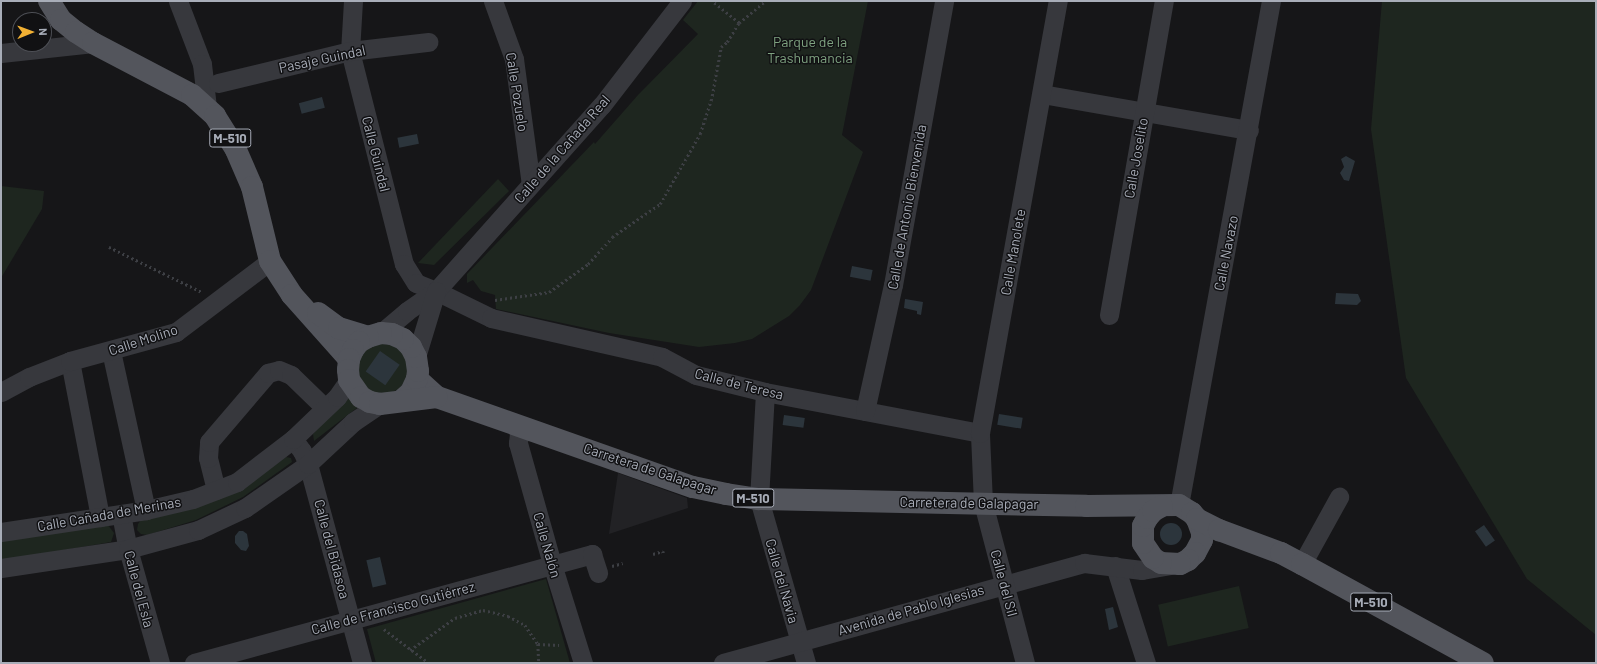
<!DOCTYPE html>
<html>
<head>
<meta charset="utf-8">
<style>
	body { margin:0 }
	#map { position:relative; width:1597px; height:664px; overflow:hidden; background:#161618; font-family:Barlow,sans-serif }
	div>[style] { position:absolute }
	.built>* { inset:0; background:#222225 }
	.green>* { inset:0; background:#1e261f; transform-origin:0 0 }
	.round { border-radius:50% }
	.water>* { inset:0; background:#2c353c; transform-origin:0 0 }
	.path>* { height:2.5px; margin-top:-1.25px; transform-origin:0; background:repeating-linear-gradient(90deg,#3d3f44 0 2px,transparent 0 5px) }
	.minor>* { height:19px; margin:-9.5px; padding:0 9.5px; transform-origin:9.5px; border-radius:9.5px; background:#37383d }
	.major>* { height:22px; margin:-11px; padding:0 11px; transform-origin:11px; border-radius:11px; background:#53555c }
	span { translate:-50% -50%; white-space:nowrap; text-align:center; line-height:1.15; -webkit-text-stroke:3px #111113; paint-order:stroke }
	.shield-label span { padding:1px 3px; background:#111113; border:1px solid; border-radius:3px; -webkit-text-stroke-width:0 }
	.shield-label { font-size:13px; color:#a8adb8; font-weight:700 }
	.park-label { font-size:14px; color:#7fa381 }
	.street-label { font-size:14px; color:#a8adb8 }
	.frame { position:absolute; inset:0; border:2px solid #a8adb8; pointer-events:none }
	.north { position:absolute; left:12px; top:12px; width:40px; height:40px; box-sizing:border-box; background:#111113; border:1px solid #4d4f55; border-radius:50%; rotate:89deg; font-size:11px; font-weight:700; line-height:16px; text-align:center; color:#a8adb8 }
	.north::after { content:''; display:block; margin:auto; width:14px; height:18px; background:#f2b134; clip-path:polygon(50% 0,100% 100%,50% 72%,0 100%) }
</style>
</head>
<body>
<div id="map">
	<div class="built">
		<div style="clip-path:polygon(618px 473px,687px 498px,688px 508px,609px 534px)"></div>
	</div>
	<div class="green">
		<div style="clip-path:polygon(698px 1px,868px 1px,842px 135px,863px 152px,811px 290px,800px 305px,789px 316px,752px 339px,735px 343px,699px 347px,609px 333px,496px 309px,495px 295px,481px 291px,473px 280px,467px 283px,467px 274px,594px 142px,595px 144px,638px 95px,698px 34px,683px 20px)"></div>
		<div style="clip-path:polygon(1382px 1px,1596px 1px,1596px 635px,1527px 579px,1406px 378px,1371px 129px)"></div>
		<div style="clip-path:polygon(498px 179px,509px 191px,434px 265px,418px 263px)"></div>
		<div style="clip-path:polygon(1px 186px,44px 191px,42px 209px,1px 278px)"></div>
		<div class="round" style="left:358px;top:344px;width:50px;height:50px"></div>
		<div style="clip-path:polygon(347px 397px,358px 407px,314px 441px,313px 434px)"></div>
		<div style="clip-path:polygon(286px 457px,291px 458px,292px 462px,243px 497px,196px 520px,147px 535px,141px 534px,137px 530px,138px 524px,141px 520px,240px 490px)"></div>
		<div style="clip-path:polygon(108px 525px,114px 533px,111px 542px,1px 561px,1px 540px)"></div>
		<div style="clip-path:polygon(546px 579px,570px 663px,376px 663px,367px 629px)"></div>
		<div style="left:1239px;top:586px;width:43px;height:83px;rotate:77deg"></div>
	</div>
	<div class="water">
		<div style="left:322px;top:97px;width:11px;height:24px;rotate:75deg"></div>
		<div style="left:417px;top:134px;width:10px;height:20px;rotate:79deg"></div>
		<div style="clip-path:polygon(1346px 156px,1355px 161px,1349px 181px,1344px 180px,1340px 173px,1344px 167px,1341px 159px)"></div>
		<div style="left:852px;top:266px;width:21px;height:11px;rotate:11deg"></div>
		<div style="clip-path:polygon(1336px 293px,1358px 294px,1361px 301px,1357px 305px,1335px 304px)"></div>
		<div style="clip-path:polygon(905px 299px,923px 302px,921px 315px,917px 314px,917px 311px,904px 308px)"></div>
		<div style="left:380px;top:351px;width:24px;height:25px;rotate:35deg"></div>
		<div style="left:999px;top:414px;width:24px;height:11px;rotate:9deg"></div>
		<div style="left:784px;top:415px;width:21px;height:10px;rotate:8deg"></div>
		<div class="round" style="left:1160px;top:523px;width:22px;height:22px"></div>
		<div style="left:1484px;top:525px;width:19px;height:11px;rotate:55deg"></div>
		<div style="clip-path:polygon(239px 531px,243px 531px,247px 534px,249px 546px,246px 551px,241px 550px,235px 543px,235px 536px)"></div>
		<div style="left:380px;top:557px;width:28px;height:14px;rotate:77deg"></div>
		<div style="clip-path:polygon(1113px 607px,1118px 627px,1109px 630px,1105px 609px)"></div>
	</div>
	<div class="path">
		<div style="left:739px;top:23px;width:34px;rotate:-40deg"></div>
		<div style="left:109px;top:247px;width:103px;rotate:25.8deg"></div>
		<div style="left:495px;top:300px;width:55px;rotate:-8.4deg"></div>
		<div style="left:549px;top:292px;width:48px;rotate:-35.7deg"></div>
		<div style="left:588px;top:264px;width:36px;rotate:-48deg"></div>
		<div style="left:612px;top:237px;width:58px;rotate:-34.5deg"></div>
		<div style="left:660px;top:204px;width:81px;rotate:-60.3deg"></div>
		<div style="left:700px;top:134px;width:40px;rotate:-72deg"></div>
		<div style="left:712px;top:96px;width:50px;rotate:-79.6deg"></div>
		<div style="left:721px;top:47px;width:8px;rotate:-40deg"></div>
		<div style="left:727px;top:42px;width:22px;rotate:-58deg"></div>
		<div style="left:739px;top:23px;width:35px;rotate:-141deg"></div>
		<div style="left:653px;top:554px;width:10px;rotate:-17deg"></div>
		<div style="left:663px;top:551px;width:4px;rotate:76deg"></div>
		<div style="left:612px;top:566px;width:11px;rotate:-15deg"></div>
		<div style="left:384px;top:629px;width:56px;rotate:37.1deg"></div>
		<div style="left:538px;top:644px;width:21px;rotate:3deg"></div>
		<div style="left:410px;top:650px;width:55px;rotate:-35.4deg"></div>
		<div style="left:455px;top:618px;width:29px;rotate:-16deg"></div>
		<div style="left:483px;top:610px;width:26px;rotate:13deg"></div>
		<div style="left:508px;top:616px;width:19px;rotate:28deg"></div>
		<div style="left:525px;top:625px;width:23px;rotate:56deg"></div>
		<div style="left:538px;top:644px;width:19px;rotate:87deg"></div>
	</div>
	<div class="minor">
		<div style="left:178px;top:1px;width:67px;rotate:69.1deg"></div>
		<div style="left:202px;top:64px;width:43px;rotate:83.4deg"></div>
		<div style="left:353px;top:1px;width:50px;rotate:93.4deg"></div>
		<div style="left:350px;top:51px;width:220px;rotate:75.8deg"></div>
		<div style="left:404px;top:264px;width:22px;rotate:58deg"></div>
		<div style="left:416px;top:283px;width:22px;rotate:22deg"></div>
		<div style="left:436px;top:291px;width:61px;rotate:26.1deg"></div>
		<div style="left:491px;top:318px;width:175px;rotate:12.8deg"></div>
		<div style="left:662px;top:357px;width:38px;rotate:28deg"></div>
		<div style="left:696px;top:375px;width:71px;rotate:13.8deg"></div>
		<div style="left:765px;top:392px;width:219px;rotate:10.8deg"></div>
		<div style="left:493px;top:1px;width:62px;rotate:70.1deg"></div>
		<div style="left:514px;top:59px;width:126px;rotate:82.3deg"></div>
		<div style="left:1px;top:53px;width:93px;rotate:-6.2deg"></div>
		<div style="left:218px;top:83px;width:136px;rotate:-13.6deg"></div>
		<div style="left:350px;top:51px;width:79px;rotate:-6.6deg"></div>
		<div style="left:1042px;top:94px;width:210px;rotate:9.9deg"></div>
		<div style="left:1109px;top:315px;width:319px;rotate:-80.1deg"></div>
		<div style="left:381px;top:333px;width:34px;rotate:-40deg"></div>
		<div style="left:407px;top:311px;width:35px;rotate:-35deg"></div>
		<div style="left:436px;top:291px;width:249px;rotate:-48.3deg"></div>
		<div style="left:602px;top:105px;width:131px;rotate:-52.4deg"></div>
		<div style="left:111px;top:351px;width:163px;rotate:77.6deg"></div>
		<div style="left:416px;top:357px;width:69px;rotate:-73.1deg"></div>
		<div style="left:70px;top:361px;width:159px;rotate:79.1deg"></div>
		<div style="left:1px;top:392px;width:32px;rotate:-28deg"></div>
		<div style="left:29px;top:377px;width:44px;rotate:-21.3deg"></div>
		<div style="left:70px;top:361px;width:110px;rotate:-15.3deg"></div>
		<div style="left:176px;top:332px;width:118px;rotate:-37.1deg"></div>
		<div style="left:765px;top:392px;width:107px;rotate:93.2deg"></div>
		<div style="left:759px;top:499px;width:171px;rotate:74deg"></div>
		<div style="left:865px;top:411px;width:129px;rotate:-77.5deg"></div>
		<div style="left:893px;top:285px;width:289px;rotate:-79.8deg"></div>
		<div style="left:520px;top:426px;width:17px;rotate:97deg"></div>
		<div style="left:518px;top:443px;width:126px;rotate:74.3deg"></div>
		<div style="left:552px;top:564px;width:104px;rotate:72.6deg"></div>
		<div style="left:293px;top:439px;width:15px;rotate:53deg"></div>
		<div style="left:302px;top:451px;width:14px;rotate:65deg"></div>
		<div style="left:308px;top:464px;width:206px;rotate:74.8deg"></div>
		<div style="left:216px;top:490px;width:33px;rotate:-104deg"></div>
		<div style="left:208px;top:458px;width:16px;rotate:-86deg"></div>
		<div style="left:209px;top:442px;width:91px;rotate:-49.5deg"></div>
		<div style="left:268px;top:373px;width:11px;rotate:-15deg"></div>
		<div style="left:279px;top:370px;width:13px;rotate:23deg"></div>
		<div style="left:291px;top:375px;width:47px;rotate:44.1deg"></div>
		<div style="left:1179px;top:505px;width:512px;rotate:-79.66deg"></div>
		<div style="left:121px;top:514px;width:36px;rotate:79deg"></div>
		<div style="left:128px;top:549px;width:118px;rotate:74.3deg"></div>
		<div style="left:1px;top:532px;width:147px;rotate:-8.6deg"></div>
		<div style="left:146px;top:510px;width:48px;rotate:-13.2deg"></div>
		<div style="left:193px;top:499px;width:47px;rotate:-21.1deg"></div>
		<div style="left:237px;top:482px;width:71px;rotate:-37.5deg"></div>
		<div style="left:293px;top:439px;width:61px;rotate:-43.7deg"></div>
		<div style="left:337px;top:397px;width:21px;rotate:-55deg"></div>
		<div style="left:1302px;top:564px;width:77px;rotate:-61.1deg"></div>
		<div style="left:1115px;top:566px;width:102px;rotate:72.3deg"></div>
		<div style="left:1px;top:568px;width:128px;rotate:-8.5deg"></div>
		<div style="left:128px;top:549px;width:73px;rotate:-15.2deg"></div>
		<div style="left:198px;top:530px;width:52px;rotate:-25.1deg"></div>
		<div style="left:245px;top:508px;width:77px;rotate:-34.9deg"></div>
		<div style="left:308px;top:464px;width:62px;rotate:-43deg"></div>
		<div style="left:353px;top:422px;width:32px;rotate:-34deg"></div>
		<div style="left:194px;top:663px;width:413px;rotate:-15.3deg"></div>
		<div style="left:592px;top:554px;width:20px;rotate:72deg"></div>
		<div style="left:723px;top:663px;width:375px;rotate:-15.5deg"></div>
		<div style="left:1084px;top:563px;width:58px;rotate:6.9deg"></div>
		<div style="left:1142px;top:570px;width:28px;rotate:-10deg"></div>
		<div style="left:1025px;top:663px;width:165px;rotate:-104.7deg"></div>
		<div style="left:983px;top:503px;width:70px;rotate:-92.5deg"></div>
		<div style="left:980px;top:433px;width:439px;rotate:-79.8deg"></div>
	</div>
	<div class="major">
		<div style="left:49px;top:1px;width:22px;rotate:58deg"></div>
		<div style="left:61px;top:20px;width:19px;rotate:39deg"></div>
		<div style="left:76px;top:32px;width:20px;rotate:33deg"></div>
		<div style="left:93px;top:43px;width:112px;rotate:27.7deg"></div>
		<div style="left:192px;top:95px;width:31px;rotate:42deg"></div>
		<div style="left:215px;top:116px;width:40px;rotate:58deg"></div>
		<div style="left:236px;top:150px;width:40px;rotate:66.6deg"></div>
		<div style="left:252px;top:187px;width:76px;rotate:76.3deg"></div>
		<div style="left:270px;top:261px;width:40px;rotate:57.1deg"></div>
		<div style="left:292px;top:295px;width:86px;rotate:48.3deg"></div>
		<div style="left:318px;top:313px;width:26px;rotate:36deg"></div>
		<div style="left:339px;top:328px;width:30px;rotate:17deg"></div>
		<div style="left:417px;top:379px;width:27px;rotate:42deg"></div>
		<div style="left:437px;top:397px;width:271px;rotate:19.4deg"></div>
		<div style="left:693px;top:487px;width:34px;rotate:12deg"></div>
		<div style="left:726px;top:494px;width:33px;rotate:9deg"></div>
		<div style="left:759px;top:499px;width:327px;rotate:1.2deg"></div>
		<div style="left:1086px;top:506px;width:93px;rotate:-0.6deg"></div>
		<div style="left:1179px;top:505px;width:15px;rotate:32deg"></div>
		<div style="left:1192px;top:513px;width:8px;rotate:50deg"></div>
		<div style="left:1197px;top:519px;width:15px;rotate:70deg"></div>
		<div style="left:1202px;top:533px;width:7px;rotate:90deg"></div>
		<div style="left:1202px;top:540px;width:15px;rotate:118deg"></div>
		<div style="left:1195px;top:553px;width:10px;rotate:135deg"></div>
		<div style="left:1188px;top:560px;width:9px;rotate:153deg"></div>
		<div style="left:1180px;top:564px;width:19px;rotate:-177deg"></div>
		<div style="left:1161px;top:563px;width:9px;rotate:-148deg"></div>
		<div style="left:1153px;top:558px;width:18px;rotate:-124deg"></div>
		<div style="left:1143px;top:543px;width:17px;rotate:-90deg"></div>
		<div style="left:1143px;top:526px;width:9px;rotate:-63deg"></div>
		<div style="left:1147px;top:518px;width:9px;rotate:-49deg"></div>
		<div style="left:1153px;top:511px;width:10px;rotate:-29deg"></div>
		<div style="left:401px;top:401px;width:13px;rotate:-42deg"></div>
		<div style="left:411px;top:392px;width:14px;rotate:-65deg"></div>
		<div style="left:417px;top:379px;width:8px;rotate:-83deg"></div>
		<div style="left:418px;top:371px;width:14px;rotate:-98deg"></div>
		<div style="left:416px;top:357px;width:11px;rotate:-117deg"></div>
		<div style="left:411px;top:347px;width:11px;rotate:-135deg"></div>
		<div style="left:403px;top:339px;width:12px;rotate:-156deg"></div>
		<div style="left:392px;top:334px;width:11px;rotate:-175deg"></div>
		<div style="left:381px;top:333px;width:14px;rotate:163deg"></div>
		<div style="left:368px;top:337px;width:10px;rotate:151deg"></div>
		<div style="left:359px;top:342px;width:10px;rotate:127deg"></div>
		<div style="left:353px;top:350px;width:10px;rotate:114deg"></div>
		<div style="left:349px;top:359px;width:11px;rotate:95deg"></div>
		<div style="left:348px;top:370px;width:10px;rotate:84deg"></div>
		<div style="left:349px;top:380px;width:21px;rotate:55deg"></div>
		<div style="left:361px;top:397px;width:10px;rotate:29deg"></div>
		<div style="left:370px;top:402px;width:10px;rotate:11deg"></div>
		<div style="left:380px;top:404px;width:57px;rotate:-7deg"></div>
		<div style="left:1197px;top:519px;width:25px;rotate:27deg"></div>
		<div style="left:1219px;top:530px;width:66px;rotate:20.4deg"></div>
		<div style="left:1281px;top:553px;width:24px;rotate:28deg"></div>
		<div style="left:1302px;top:564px;width:206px;rotate:28.7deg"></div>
	</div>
	<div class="shield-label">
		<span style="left:230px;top:138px">M-510</span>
		<span style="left:753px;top:498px">M-510</span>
		<span style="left:1371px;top:602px">M-510</span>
	</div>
	<div class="park-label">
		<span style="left:810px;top:50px">Parque de la<br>Trashumancia</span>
	</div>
	<div class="street-label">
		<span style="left:322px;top:59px;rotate:-12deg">Pasaje Guindal</span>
		<span style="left:517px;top:92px;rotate:81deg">Calle Pozuelo</span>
		<span style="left:562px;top:149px;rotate:-49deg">Calle de la Cañada Real</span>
		<span style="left:376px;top:154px;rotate:76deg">Calle Guindal</span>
		<span style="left:1136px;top:158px;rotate:-80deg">Calle Joselito</span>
		<span style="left:907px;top:207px;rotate:-80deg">Calle de Antonio Bienvenida</span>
		<span style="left:1013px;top:252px;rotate:-80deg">Calle Manolete</span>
		<span style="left:1226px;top:253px;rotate:-79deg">Calle Navazo</span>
		<span style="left:143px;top:340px;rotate:-18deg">Calle Molino</span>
		<span style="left:739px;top:384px;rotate:14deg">Calle de Teresa</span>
		<span style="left:650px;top:469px;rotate:18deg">Carretera de Galapagar</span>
		<span style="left:969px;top:503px;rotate:1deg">Carretera de Galapagar</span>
		<span style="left:109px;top:514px;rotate:-10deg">Calle Cañada de Merinas</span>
		<span style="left:547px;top:545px;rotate:74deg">Calle Nalón</span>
		<span style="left:332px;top:549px;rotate:75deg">Calle del Bidasoa</span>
		<span style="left:782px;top:581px;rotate:74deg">Calle del Navia</span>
		<span style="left:1004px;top:583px;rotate:75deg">Calle del Sil</span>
		<span style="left:139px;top:589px;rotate:75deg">Calle del Esla</span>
		<span style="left:393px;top:608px;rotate:-15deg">Calle de Francisco Gutiérrez</span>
		<span style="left:911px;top:610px;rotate:-16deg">Avenida de Pablo Iglesias</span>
	</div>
	<div class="frame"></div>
	<div class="north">N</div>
</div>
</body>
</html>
